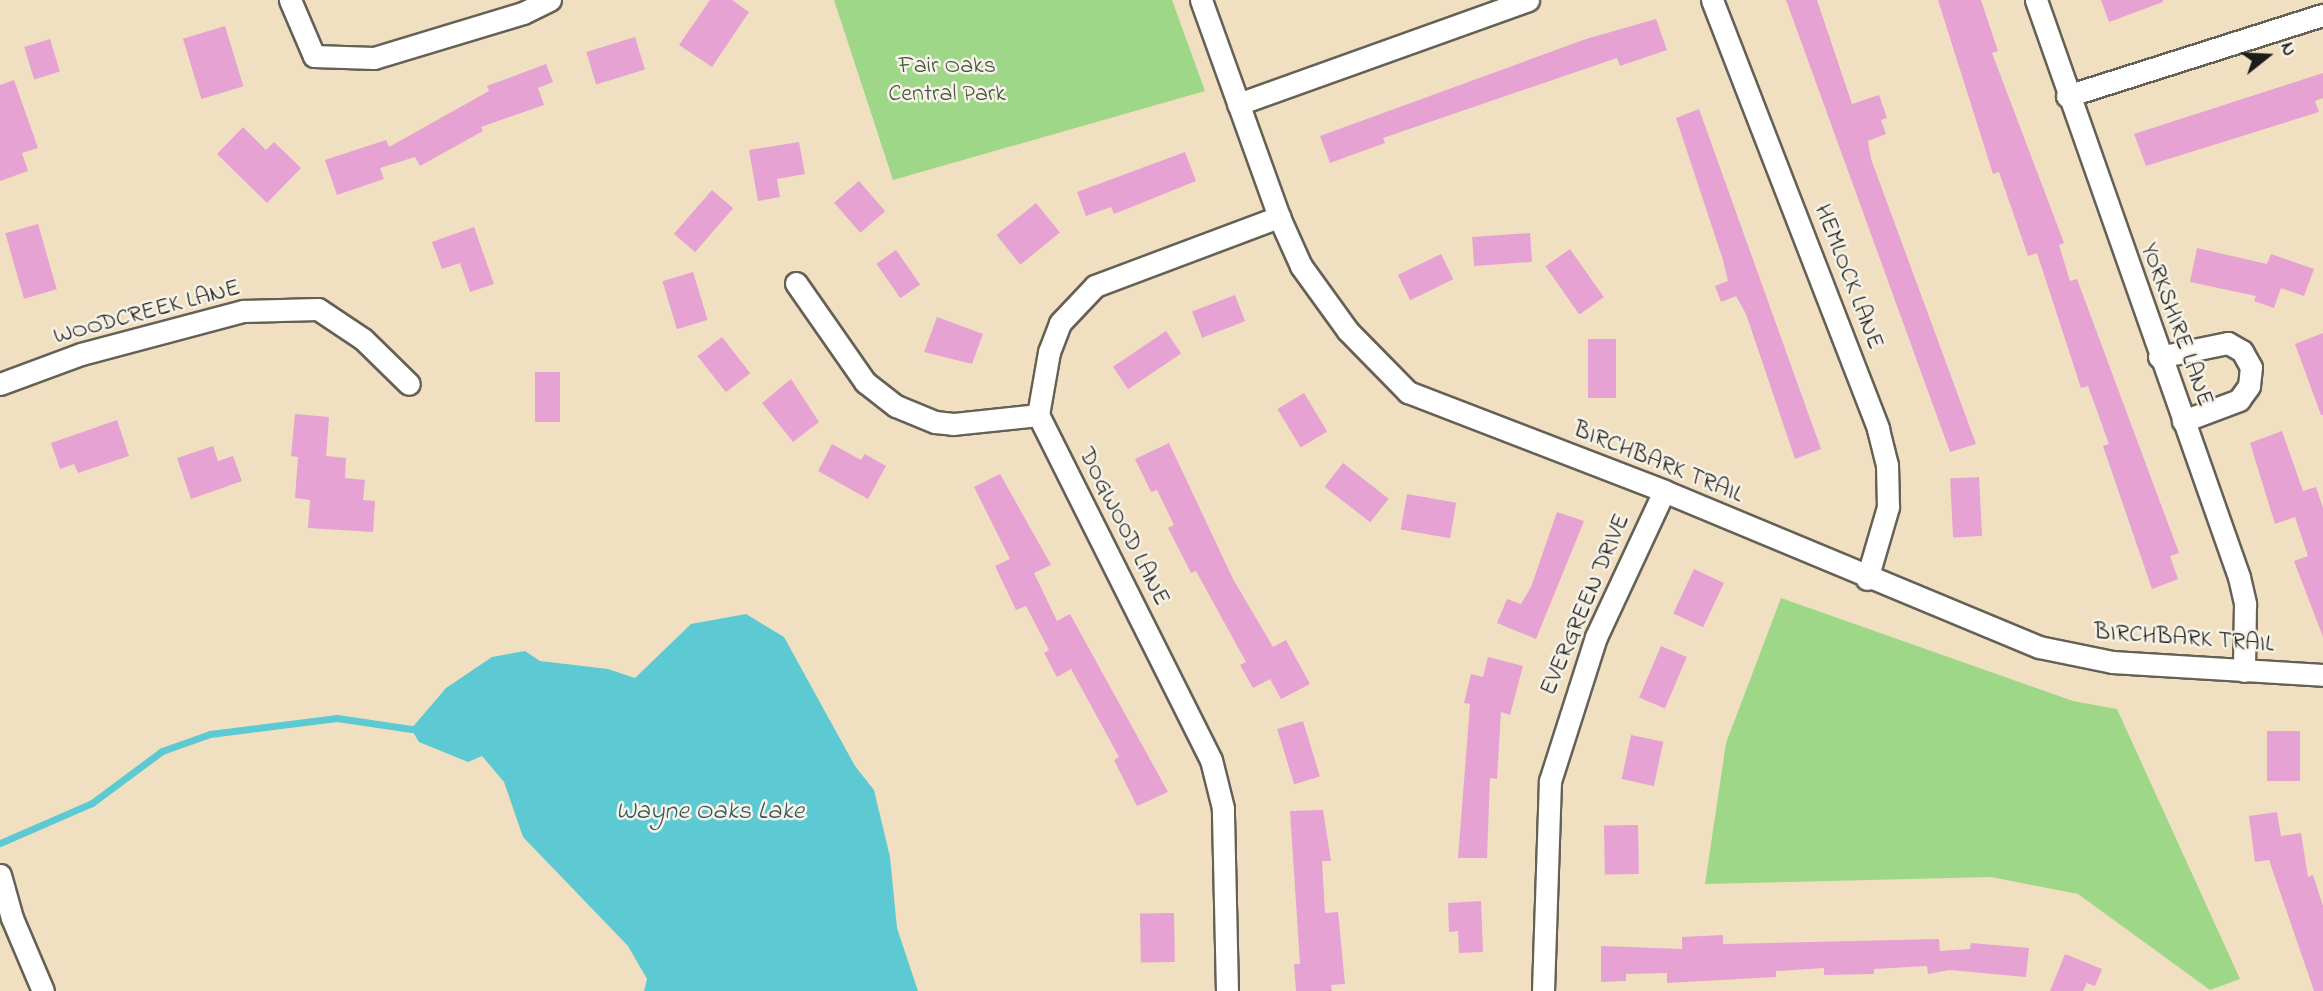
<!DOCTYPE html>
<html>
<head>
<meta charset="utf-8">
<style>
	body { margin:0 }
	#map { position:relative; width:2323px; height:991px; overflow:hidden; background:#f0e0c1; font-family:"Indie Flower",sans-serif }
	div>[style] { position:absolute }
	.green>* { inset:0; background:#9fd789 }
	.water>* { inset:0; background:#5dcad3 }
	.stream>* { height:7px; margin:-3.5px; padding:0 3.5px; transform-origin:3.5px; border-radius:3.5px; background:#5dcad3 }
	.building>* { inset:0; background:#e6a2d3; transform-origin:0 0 }
	.roads { filter:drop-shadow(2px 0 #666156) drop-shadow(-2px 0 #666156) drop-shadow(0 2px #666156) drop-shadow(0 -2px #666156) }
	.minor>* { height:21px; margin:-10.5px; padding:0 10.5px; transform-origin:10.5px; border-radius:10.5px; background:#fff }
	span { translate:-50% -50%; white-space:nowrap; text-align:center; line-height:1.15; -webkit-text-stroke:5px #f7f3e8; paint-order:stroke }
	.park-label { font-size:24px; color:#43543d }
	.street-label { font-size:24px; color:#1c1c1c }
	.water-label { font-size:26px; color:#33595c; font-style:italic }
	.north { position:absolute; left:2232px; top:21px; width:70px; height:70px; -webkit-text-stroke:5px #f7f3e8; paint-order:stroke; rotate:72deg; font-size:19px; font-weight:700; line-height:28px; text-align:center; color:#1c1c1c }
	.north::after { content:''; display:block; margin:auto; width:24px; height:32px; background:#1c1c1c; clip-path:polygon(50% 0,100% 100%,50% 72%,0 100%) }
</style>
</head>
<body>
<div id="map">
	<div class="green">
		<div style="clip-path:polygon(834px 0,1172px 0,1205px 91px,893px 180px)"></div>
		<div style="clip-path:polygon(1781px 598px,2073px 701px,2117px 709px,2240px 979px,2210px 990px,2078px 894px,1991px 877px,1705px 884px,1726px 743px)"></div>
	</div>
	<div class="water">
		<div style="clip-path:polygon(746px 614px,784px 637px,855px 766px,874px 790px,890px 857px,897px 928px,918px 991px,644px 991px,647px 979px,628px 946px,523px 837px,504px 782px,482px 756px,468px 762px,419px 742px,411px 729px,446px 688px,492px 657px,525px 651px,540px 661px,608px 669px,635px 678px,691px 624px)"></div>
	</div>
	<div class="stream">
		<div style="left:0;top:843px;width:100px;rotate:-23.5deg"></div>
		<div style="left:92px;top:803px;width:87px;rotate:-36.6deg"></div>
		<div style="left:162px;top:751px;width:51px;rotate:-19.5deg"></div>
		<div style="left:210px;top:734px;width:128px;rotate:-7.2deg"></div>
		<div style="left:337px;top:718px;width:75px;rotate:8.5deg"></div>
	</div>
	<div class="building">
		<div style="clip-path:polygon(710px 0,732px 0,749px 12px,712px 67px,679px 45px)"></div>
		<div style="clip-path:polygon(1786px 0,1817px 0,1852px 104px,1879px 95px,1887px 118px,1881px 120px,1886px 134px,1868px 141px,1871px 159px,1976px 444px,1950px 452px)"></div>
		<div style="clip-path:polygon(1938px 0,1981px 0,1998px 51px,1992px 53px,2064px 243px,2059px 245px,2070px 281px,2077px 279px,2179px 553px,2170px 556px,2178px 579px,2152px 589px,2103px 446px,2109px 444px,2088px 386px,2081px 388px,2037px 253px,2028px 256px,1999px 172px,1993px 174px)"></div>
		<div style="clip-path:polygon(2101px 0,2163px 0,2163px 2px,2109px 22px)"></div>
		<div style="clip-path:polygon(1656px 19px,1667px 50px,1620px 66px,1617px 58px,1383px 138px,1385px 143px,1330px 163px,1320px 136px,1586px 39px)"></div>
		<div style="left:225px;top:26px;width:63px;height:44px;rotate:73deg"></div>
		<div style="left:635px;top:37px;width:34px;height:51px;rotate:73deg"></div>
		<div style="left:50px;top:39px;width:34px;height:27px;rotate:73deg"></div>
		<div style="clip-path:polygon(546px 64px,553px 82px,538px 88px,544px 105px,481px 127px,483px 131px,420px 166px,415px 157px,380px 168px,384px 179px,337px 195px,325px 160px,386px 140px,389px 147px,489px 91px,487px 86px)"></div>
		<div style="clip-path:polygon(2323px 73px,2323px 98px,2315px 101px,2319px 112px,2146px 166px,2134px 134px)"></div>
		<div style="clip-path:polygon(14px 80px,38px 148px,22px 153px,28px 171px,0 181px,0 85px)"></div>
		<div style="clip-path:polygon(1699px 109px,1821px 449px,1795px 459px,1746px 314px,1736px 296px,1721px 302px,1715px 286px,1728px 281px,1723px 260px,1676px 118px)"></div>
		<div style="clip-path:polygon(243px 127px,266px 150px,274px 142px,301px 168px,267px 203px,217px 154px)"></div>
		<div style="clip-path:polygon(799px 142px,805px 174px,777px 179px,780px 197px,758px 201px,749px 150px)"></div>
		<div style="clip-path:polygon(1185px 152px,1196px 181px,1114px 214px,1111px 207px,1086px 216px,1077px 192px)"></div>
		<div style="left:859px;top:181px;width:40px;height:33px;rotate:49deg"></div>
		<div style="left:712px;top:190px;width:28px;height:58px;rotate:41deg"></div>
		<div style="left:1036px;top:203px;width:38px;height:51px;rotate:51deg"></div>
		<div style="left:38px;top:224px;width:68px;height:34px;rotate:74deg"></div>
		<div style="clip-path:polygon(474px 227px,494px 284px,470px 292px,460px 263px,442px 269px,432px 242px)"></div>
		<div style="left:1530px;top:233px;width:29px;height:58px;rotate:86deg"></div>
		<div style="clip-path:polygon(2197px 248px,2267px 264px,2271px 254px,2314px 269px,2304px 296px,2281px 288px,2274px 308px,2254px 301px,2256px 296px,2190px 282px)"></div>
		<div style="left:1570px;top:249px;width:59px;height:30px;rotate:55deg"></div>
		<div style="left:896px;top:250px;width:42px;height:24px;rotate:55deg"></div>
		<div style="left:1441px;top:254px;width:28px;height:48px;rotate:64deg"></div>
		<div style="left:693px;top:272px;width:50px;height:32px;rotate:73deg"></div>
		<div style="left:1235px;top:295px;width:28px;height:46px;rotate:69deg"></div>
		<div style="clip-path:polygon(937px 317px,983px 334px,972px 364px,924px 352px)"></div>
		<div style="left:1166px;top:331px;width:27px;height:64px;rotate:56deg"></div>
		<div style="clip-path:polygon(2323px 333px,2323px 415px,2321px 415px,2295px 344px)"></div>
		<div style="left:722px;top:337px;width:46px;height:31px;rotate:52deg"></div>
		<div style="left:1588px;top:339px;width:28px;height:59px"></div>
		<div style="left:535px;top:372px;width:25px;height:50px"></div>
		<div style="clip-path:polygon(791px 379px,819px 422px,793px 442px,762px 403px)"></div>
		<div style="left:1304px;top:393px;width:45px;height:31px;rotate:59deg"></div>
		<div style="clip-path:polygon(295px 414px,329px 417px,326px 456px,346px 458px,345px 478px,365px 480px,363px 500px,375px 501px,373px 532px,308px 528px,310px 500px,295px 498px,298px 457px,291px 456px)"></div>
		<div style="clip-path:polygon(117px 420px,129px 456px,78px 473px,74px 464px,60px 469px,51px 443px)"></div>
		<div style="clip-path:polygon(2282px 431px,2303px 491px,2316px 487px,2323px 508px,2323px 637px,2294px 561px,2308px 556px,2295px 517px,2275px 524px,2250px 443px)"></div>
		<div style="clip-path:polygon(1169px 443px,1233px 579px,1273px 647px,1286px 640px,1310px 684px,1281px 699px,1270px 679px,1253px 688px,1240px 665px,1246px 662px,1196px 571px,1191px 573px,1168px 528px,1174px 525px,1157px 490px,1151px 492px,1135px 459px)"></div>
		<div style="clip-path:polygon(832px 444px,861px 460px,865px 454px,886px 466px,868px 499px,818px 471px)"></div>
		<div style="clip-path:polygon(213px 446px,218px 461px,233px 456px,242px 481px,191px 499px,177px 458px)"></div>
		<div style="left:1343px;top:463px;width:58px;height:30px;rotate:38deg"></div>
		<div style="clip-path:polygon(1000px 474px,1051px 565px,1034px 573px,1057px 621px,1070px 614px,1168px 792px,1137px 806px,1114px 760px,1119px 757px,1071px 669px,1057px 677px,1044px 653px,1049px 650px,1026px 606px,1016px 610px,995px 566px,1010px 559px,974px 487px)"></div>
		<div style="left:1979px;top:477px;width:59px;height:29px;rotate:87deg"></div>
		<div style="left:1407px;top:494px;width:50px;height:36px;rotate:10deg"></div>
		<div style="clip-path:polygon(1557px 512px,1584px 521px,1536px 639px,1497px 623px,1507px 599px,1521px 604px,1531px 587px)"></div>
		<div style="left:1694px;top:569px;width:33px;height:49px;rotate:25deg"></div>
		<div style="left:1661px;top:646px;width:28px;height:56px;rotate:23deg"></div>
		<div style="clip-path:polygon(1488px 657px,1523px 666px,1510px 715px,1501px 712px,1497px 779px,1490px 778px,1487px 858px,1458px 858px,1470px 704px,1464px 703px,1471px 674px,1483px 677px)"></div>
		<div style="left:1303px;top:721px;width:58px;height:27px;rotate:73deg"></div>
		<div style="left:2267px;top:731px;width:33px;height:50px"></div>
		<div style="left:1631px;top:735px;width:33px;height:45px;rotate:12deg"></div>
		<div style="clip-path:polygon(1323px 810px,1331px 861px,1322px 861px,1325px 913px,1338px 912px,1345px 984px,1331px 985px,1332px 991px,1296px 991px,1294px 964px,1300px 964px,1290px 811px)"></div>
		<div style="clip-path:polygon(2277px 812px,2281px 836px,2301px 833px,2308px 877px,2313px 875px,2323px 906px,2323px 991px,2314px 991px,2269px 860px,2255px 862px,2249px 816px)"></div>
		<div style="left:1638px;top:825px;width:49px;height:34px;rotate:89deg"></div>
		<div style="clip-path:polygon(1481px 901px,1483px 952px,1459px 953px,1458px 931px,1449px 932px,1448px 903px)"></div>
		<div style="left:1174px;top:913px;width:49px;height:34px;rotate:89deg"></div>
		<div style="clip-path:polygon(1723px 935px,1723px 944px,1939px 939px,1940px 951px,1970px 949px,1971px 943px,2029px 948px,2026px 977px,1949px 970px,1928px 974px,1927px 966px,1874px 969px,1874px 974px,1824px 975px,1824px 968px,1776px 971px,1776px 977px,1667px 983px,1667px 973px,1626px 974px,1626px 981px,1601px 982px,1601px 946px,1682px 949px,1682px 937px)"></div>
		<div style="clip-path:polygon(2065px 954px,2102px 969px,2095px 986px,2087px 983px,2083px 991px,2050px 991px)"></div>
	</div>
	<div class="roads">
		<div class="minor">
			<div style="left:290px;top:0;width:61px;rotate:66.8deg"></div>
			<div style="left:314px;top:56px;width:60px;rotate:1.9deg"></div>
			<div style="left:374px;top:58px;width:156px;rotate:-16.8deg"></div>
			<div style="left:523px;top:13px;width:30px;rotate:-26deg"></div>
			<div style="left:1201px;top:0;width:231px;rotate:70.2deg"></div>
			<div style="left:1279px;top:217px;width:54px;rotate:65.8deg"></div>
			<div style="left:1301px;top:266px;width:80px;rotate:54.1deg"></div>
			<div style="left:1348px;top:331px;width:86px;rotate:45.5deg"></div>
			<div style="left:1408px;top:392px;width:274px;rotate:21.1deg"></div>
			<div style="left:1664px;top:491px;width:406px;rotate:22.6deg"></div>
			<div style="left:2039px;top:647px;width:75px;rotate:11.6deg"></div>
			<div style="left:2112px;top:662px;width:211px;rotate:3.5deg"></div>
			<div style="left:1712px;top:0;width:460px;rotate:68.8deg"></div>
			<div style="left:1878px;top:429px;width:36px;rotate:76deg"></div>
			<div style="left:1887px;top:464px;width:43px;rotate:88.7deg"></div>
			<div style="left:1888px;top:507px;width:75px;rotate:106.3deg"></div>
			<div style="left:2036px;top:0;width:612px;rotate:70.62deg"></div>
			<div style="left:2239px;top:577px;width:28px;rotate:77deg"></div>
			<div style="left:2245px;top:604px;width:67px;rotate:90.9deg"></div>
			<div style="left:2067px;top:96px;width:269px;rotate:-17.6deg"></div>
			<div style="left:1238px;top:104px;width:308px;rotate:-19.7deg"></div>
			<div style="left:796px;top:283px;width:121px;rotate:55.1deg"></div>
			<div style="left:865px;top:382px;width:39px;rotate:38deg"></div>
			<div style="left:896px;top:406px;width:42px;rotate:22.3deg"></div>
			<div style="left:935px;top:422px;width:18px;rotate:6deg"></div>
			<div style="left:953px;top:424px;width:85px;rotate:-6deg"></div>
			<div style="left:2159px;top:357px;width:70px;rotate:-11.5deg"></div>
			<div style="left:2228px;top:343px;width:16px;rotate:30deg"></div>
			<div style="left:2242px;top:351px;width:18px;rotate:61deg"></div>
			<div style="left:2251px;top:367px;width:19px;rotate:96deg"></div>
			<div style="left:2249px;top:386px;width:17px;rotate:126deg"></div>
			<div style="left:2239px;top:400px;width:60px;rotate:159.4deg"></div>
			<div style="left:0;top:384px;width:86px;rotate:-20.3deg"></div>
			<div style="left:81px;top:354px;width:168px;rotate:-14.9deg"></div>
			<div style="left:243px;top:311px;width:75px;rotate:-1.5deg"></div>
			<div style="left:318px;top:309px;width:54px;rotate:33.7deg"></div>
			<div style="left:363px;top:339px;width:64px;rotate:44.4deg"></div>
			<div style="left:0;top:875px;width:45px;rotate:74.4deg"></div>
			<div style="left:12px;top:918px;width:79px;rotate:67deg"></div>
			<div style="left:1227px;top:991px;width:183px;rotate:-91.3deg"></div>
			<div style="left:1223px;top:808px;width:49px;rotate:-104deg"></div>
			<div style="left:1211px;top:760px;width:386px;rotate:-116.6deg"></div>
			<div style="left:1038px;top:415px;width:64px;rotate:-80.1deg"></div>
			<div style="left:1049px;top:352px;width:31px;rotate:-69deg"></div>
			<div style="left:1060px;top:323px;width:51px;rotate:-46.6deg"></div>
			<div style="left:1095px;top:286px;width:197px;rotate:-20.6deg"></div>
			<div style="left:1543px;top:991px;width:210px;rotate:-88.1deg"></div>
			<div style="left:1550px;top:781px;width:151px;rotate:-72.3deg"></div>
			<div style="left:1596px;top:637px;width:161px;rotate:-65deg"></div>
		</div>
	</div>
	<div class="park-label">
		<span style="left:947px;top:81px">Fair Oaks<br>Central Park</span>
	</div>
	<div class="street-label">
		<span style="left:1848px;top:277px;rotate:69deg">HEMLOCK LANE</span>
		<span style="left:147px;top:313px;rotate:-15deg">WOODCREEK LANE</span>
		<span style="left:2176px;top:325px;rotate:70deg">YORKSHIRE LANE</span>
		<span style="left:1658px;top:463px;rotate:22deg">BIRCHBARK TRAIL</span>
		<span style="left:1123px;top:527px;rotate:63deg">DOGWOOD LANE</span>
		<span style="left:1586px;top:605px;rotate:-67deg">EVERGREEN DRIVE</span>
		<span style="left:2184px;top:639px;rotate:4deg">BIRCHBARK TRAIL</span>
	</div>
	<div class="water-label">
		<span style="left:710px;top:813px">Wayne Oaks Lake</span>
	</div>
	<div class="north">N</div>
</div>
</body>
</html>
